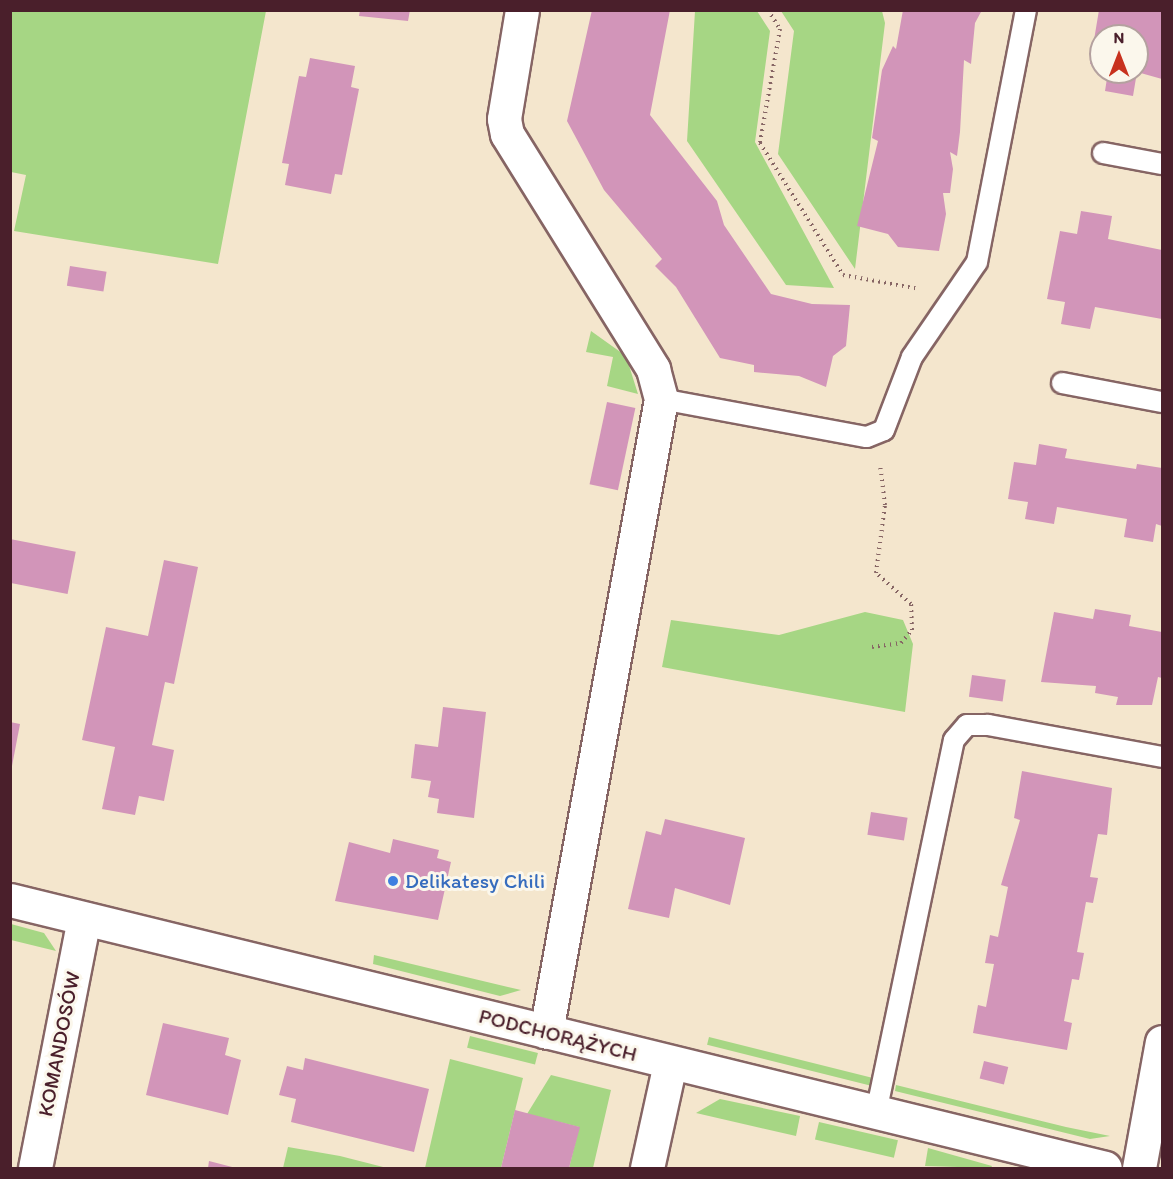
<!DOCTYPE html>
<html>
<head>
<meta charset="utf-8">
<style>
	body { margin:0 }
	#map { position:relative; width:1173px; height:1179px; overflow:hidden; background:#f4e6cd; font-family:Itim,sans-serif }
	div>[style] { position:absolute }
	.green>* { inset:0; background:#a6d684; transform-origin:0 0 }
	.building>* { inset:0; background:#d295b9; transform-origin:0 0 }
	.path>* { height:4px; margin-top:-2px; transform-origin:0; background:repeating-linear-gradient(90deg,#866564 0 1.5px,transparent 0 6px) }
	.roads { filter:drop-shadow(2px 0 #866564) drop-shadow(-2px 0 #866564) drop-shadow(0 2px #866564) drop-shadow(0 -2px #866564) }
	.service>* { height:20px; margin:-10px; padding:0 10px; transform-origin:10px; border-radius:10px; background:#fff }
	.minor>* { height:33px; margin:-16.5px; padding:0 16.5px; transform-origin:16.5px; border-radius:16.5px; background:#fff }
	.tertiary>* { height:33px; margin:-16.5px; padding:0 16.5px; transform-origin:16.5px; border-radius:16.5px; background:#fff }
	.dots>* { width:16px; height:16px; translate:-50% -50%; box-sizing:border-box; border:3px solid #fbf7ec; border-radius:50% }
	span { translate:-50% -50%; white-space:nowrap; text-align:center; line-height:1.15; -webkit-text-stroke:6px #fbf7ec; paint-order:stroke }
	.shop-label { font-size:21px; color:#366cbe }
	.left { translate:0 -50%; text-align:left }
	.street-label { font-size:21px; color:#4a1f2b }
	.frame { position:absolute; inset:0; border:12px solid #4a1f2b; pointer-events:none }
	.north { position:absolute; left:1089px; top:24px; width:60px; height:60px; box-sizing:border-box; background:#fbf7ec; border:2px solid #b4a19f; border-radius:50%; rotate:0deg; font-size:16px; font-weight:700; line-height:24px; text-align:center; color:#4a1f2b }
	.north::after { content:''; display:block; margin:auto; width:21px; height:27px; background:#c8321e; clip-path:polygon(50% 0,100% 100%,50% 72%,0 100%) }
</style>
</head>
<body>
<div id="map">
	<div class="green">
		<div style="clip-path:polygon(10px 11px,266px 11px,218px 264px,14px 231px,26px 175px,11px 172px)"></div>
		<div style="clip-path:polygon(695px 11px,757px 11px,770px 31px,755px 142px,834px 288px,786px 285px,687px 141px)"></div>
		<div style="clip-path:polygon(781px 11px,882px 11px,885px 23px,855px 269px,778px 154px,794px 31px)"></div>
		<div style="clip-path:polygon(591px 331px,626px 356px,638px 394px,607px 386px,613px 357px,586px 352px)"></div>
		<div style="clip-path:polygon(865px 612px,903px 620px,913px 644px,905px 712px,662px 667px,671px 620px,779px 635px)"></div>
		<div style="clip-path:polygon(11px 924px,44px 933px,56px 951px,11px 940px)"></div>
		<div style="clip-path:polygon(374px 955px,521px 990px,500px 996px,373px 964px)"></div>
		<div style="left:470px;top:1036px;width:70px;height:12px;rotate:14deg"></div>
		<div style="left:709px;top:1037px;width:168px;height:8px;rotate:14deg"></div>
		<div style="clip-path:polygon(450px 1059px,523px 1078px,501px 1168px,425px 1168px)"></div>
		<div style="clip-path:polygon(551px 1075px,611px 1090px,593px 1168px,569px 1168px,579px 1127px,527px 1114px)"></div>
		<div style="clip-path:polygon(896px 1085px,1066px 1127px,1110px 1136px,1090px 1139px,895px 1091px)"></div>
		<div style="clip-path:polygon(720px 1099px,800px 1116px,796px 1136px,696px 1113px)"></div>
		<div style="left:819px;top:1122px;width:81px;height:18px;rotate:13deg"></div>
		<div style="clip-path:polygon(288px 1147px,340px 1156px,387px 1168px,283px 1168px)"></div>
		<div style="clip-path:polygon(928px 1148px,992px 1166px,991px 1168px,925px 1166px)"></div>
	</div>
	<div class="building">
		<div style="clip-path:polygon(360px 10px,410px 10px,408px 21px,359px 16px)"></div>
		<div style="clip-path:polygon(592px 10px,670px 10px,650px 115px,717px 201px,724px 225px,771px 294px,812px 304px,850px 305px,846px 346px,833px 356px,826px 387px,799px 376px,754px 372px,754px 365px,720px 358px,676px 287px,655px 266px,662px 259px,604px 190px,567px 121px)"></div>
		<div style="clip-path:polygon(903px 10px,982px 10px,975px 23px,971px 64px,964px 60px,960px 132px,957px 156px,950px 152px,953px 169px,950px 193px,943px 193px,946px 214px,939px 251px,898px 247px,888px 234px,857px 226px,878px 141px,872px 138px,882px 70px,893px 46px,896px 49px)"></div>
		<div style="clip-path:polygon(1099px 10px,1162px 10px,1162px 79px,1137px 72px,1133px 96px,1105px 91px,1108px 72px,1137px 72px,1137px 36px,1101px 36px,1101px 66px,1090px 64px)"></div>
		<div style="clip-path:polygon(310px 58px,355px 66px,351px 87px,359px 89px,342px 175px,335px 174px,331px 194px,285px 185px,289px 164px,282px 163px,299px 76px,306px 77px)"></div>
		<div style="clip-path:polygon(1081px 211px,1112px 216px,1108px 239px,1162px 250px,1162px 319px,1095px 307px,1090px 329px,1061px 324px,1065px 302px,1047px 299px,1060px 231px,1077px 234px)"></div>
		<div style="left:70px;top:266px;width:37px;height:20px;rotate:9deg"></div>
		<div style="left:607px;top:402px;width:29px;height:84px;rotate:12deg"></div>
		<div style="clip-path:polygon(1039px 444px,1067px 449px,1065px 458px,1136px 469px,1137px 464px,1162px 468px,1162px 526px,1156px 524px,1153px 542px,1124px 537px,1127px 519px,1057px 507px,1054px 524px,1025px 519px,1028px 502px,1008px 499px,1014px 462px,1036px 465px)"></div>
		<div style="left:10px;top:539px;width:67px;height:43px;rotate:11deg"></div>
		<div style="clip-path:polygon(164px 560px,198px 567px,174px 684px,165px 682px,152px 745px,174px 750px,164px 801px,139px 796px,135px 815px,102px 809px,115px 747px,82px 740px,106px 627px,148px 636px)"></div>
		<div style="clip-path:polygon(1095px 609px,1131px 615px,1129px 626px,1162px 632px,1162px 678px,1158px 677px,1152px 705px,1116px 705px,1118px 697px,1095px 693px,1096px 686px,1041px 682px,1054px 612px,1093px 619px)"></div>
		<div style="left:972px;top:675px;width:34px;height:22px;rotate:8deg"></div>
		<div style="clip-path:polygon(443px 707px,486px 712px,474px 818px,437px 813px,439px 799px,428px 797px,431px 781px,411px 778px,415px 744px,438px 747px)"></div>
		<div style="clip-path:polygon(10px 722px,20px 724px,12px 766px,10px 766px)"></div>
		<div style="clip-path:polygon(1022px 771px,1112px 788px,1107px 835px,1098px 834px,1090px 877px,1098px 878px,1093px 903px,1086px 902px,1077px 952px,1084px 953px,1079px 980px,1072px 979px,1064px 1021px,1072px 1023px,1067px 1050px,973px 1033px,978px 1005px,986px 1007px,994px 964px,985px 963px,990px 935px,998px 937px,1008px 887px,1001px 885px,1020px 820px,1014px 818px)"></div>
		<div style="left:871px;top:812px;width:37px;height:23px;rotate:9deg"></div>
		<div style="clip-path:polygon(665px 819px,745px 838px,730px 905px,675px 888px,669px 918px,628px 909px,646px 831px,661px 835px)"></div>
		<div style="clip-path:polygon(393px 839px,439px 850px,437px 858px,451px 862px,438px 920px,335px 901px,349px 842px,390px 853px)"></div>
		<div style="clip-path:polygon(163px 1023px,229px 1038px,225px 1055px,241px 1060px,228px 1115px,146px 1095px)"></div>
		<div style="clip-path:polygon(305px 1058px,429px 1089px,414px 1152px,291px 1122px,296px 1099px,279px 1095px,287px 1066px,303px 1070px)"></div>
		<div style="left:984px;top:1061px;width:25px;height:18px;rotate:14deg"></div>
		<div style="clip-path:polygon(515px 1110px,580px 1127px,569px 1168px,501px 1168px)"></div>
		<div style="clip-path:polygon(209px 1161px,236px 1168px,208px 1168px)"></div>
	</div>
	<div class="path">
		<div style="left:768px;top:10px;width:22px;rotate:58deg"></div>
		<div style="left:780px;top:29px;width:116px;rotate:100deg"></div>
		<div style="left:760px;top:143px;width:156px;rotate:57.8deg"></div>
		<div style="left:843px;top:275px;width:77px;rotate:10.4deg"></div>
		<div style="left:872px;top:647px;width:29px;rotate:-8deg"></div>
		<div style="left:901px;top:643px;width:17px;rotate:-50deg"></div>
		<div style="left:912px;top:630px;width:26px;rotate:-92deg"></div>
		<div style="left:911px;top:604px;width:47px;rotate:-138.5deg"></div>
		<div style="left:876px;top:573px;width:69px;rotate:-82.5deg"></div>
		<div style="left:885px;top:505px;width:39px;rotate:-97deg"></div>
	</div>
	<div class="roads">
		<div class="service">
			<div style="left:1103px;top:153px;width:60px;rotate:10.6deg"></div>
			<div style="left:1062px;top:383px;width:102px;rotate:10.8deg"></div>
			<div style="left:661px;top:399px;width:209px;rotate:10.5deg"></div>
			<div style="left:867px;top:437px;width:18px;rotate:-22deg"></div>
			<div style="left:884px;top:430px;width:78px;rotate:-69deg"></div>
			<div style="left:912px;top:357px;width:115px;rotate:-55.6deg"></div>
			<div style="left:977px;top:262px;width:257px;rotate:-79deg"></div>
			<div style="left:876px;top:1113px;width:381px;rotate:-78.2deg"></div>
			<div style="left:954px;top:740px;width:20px;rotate:-49deg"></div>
			<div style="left:967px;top:725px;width:21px"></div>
			<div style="left:988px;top:725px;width:177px;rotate:10.4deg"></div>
		</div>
		<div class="minor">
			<div style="left:522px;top:10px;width:110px;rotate:99.4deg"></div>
			<div style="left:504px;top:119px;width:15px;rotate:79deg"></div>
			<div style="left:507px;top:134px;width:277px;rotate:58.1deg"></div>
			<div style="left:653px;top:369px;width:31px;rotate:75deg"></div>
			<div style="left:661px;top:399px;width:643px;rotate:100.3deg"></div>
			<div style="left:35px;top:1168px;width:254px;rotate:-78.9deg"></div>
			<div style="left:647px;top:1168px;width:107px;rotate:-77.6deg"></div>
			<div style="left:1139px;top:1168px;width:128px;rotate:-79.7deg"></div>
		</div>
		<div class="tertiary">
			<div style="left:10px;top:900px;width:1127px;rotate:13.75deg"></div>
		</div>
	</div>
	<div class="dots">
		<div style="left:393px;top:881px;background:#3f7fe0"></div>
	</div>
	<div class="shop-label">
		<span class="left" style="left:405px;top:881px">Delikatesy Chili</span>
	</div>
	<div class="street-label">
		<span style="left:558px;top:1035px;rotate:14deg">PODCHORĄŻYCH</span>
		<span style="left:59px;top:1044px;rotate:-79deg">KOMANDOSÓW</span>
	</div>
	<div class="frame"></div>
	<div class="north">N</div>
</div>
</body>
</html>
